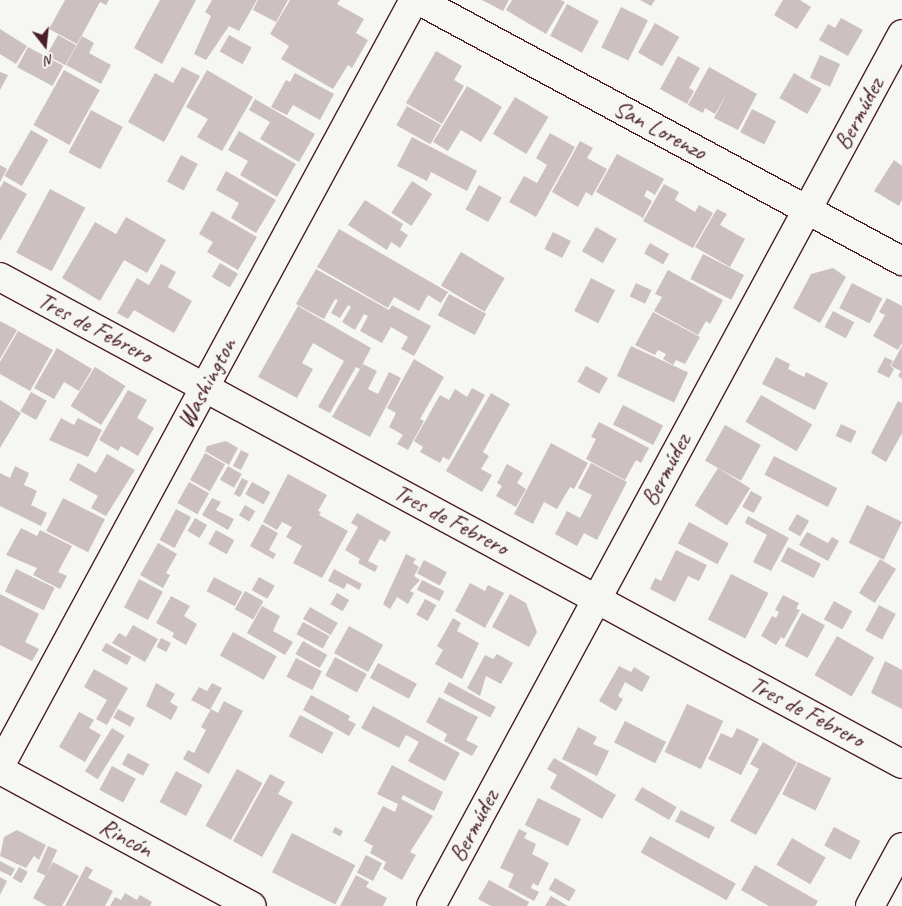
<!DOCTYPE html>
<html>
<head>
<meta charset="utf-8">
<style>
	body { margin:0 }
	#map { position:relative; width:902px; height:906px; overflow:hidden; background:#f6f6f2; font-family:Caveat,sans-serif }
	div>[style] { position:absolute }
	.building>* { inset:0; background:#ccc1c0; transform-origin:0 0 }
	.roads { filter:drop-shadow(1px 0 #4a1f2b) drop-shadow(-1px 0 #4a1f2b) drop-shadow(0 1px #4a1f2b) drop-shadow(0 -1px #4a1f2b) }
	.minor>* { height:28px; margin:-14px; padding:0 14px; transform-origin:14px; border-radius:14px; background:#f6f6f2 }
	span { translate:-50% -50%; white-space:nowrap; text-align:center; line-height:1.15; -webkit-text-stroke:4px #f6f6f2; paint-order:stroke }
	.street-label { font-size:24px; color:#4a1f2b }
	.north { position:absolute; left:20px; top:20px; width:50px; height:50px; -webkit-text-stroke:4px #f6f6f2; paint-order:stroke; rotate:164deg; font-size:14px; font-weight:700; line-height:20px; text-align:center; color:#4a1f2b }
	.north::after { content:''; display:block; margin:auto; width:18px; height:22px; background:#4a1f2b; clip-path:polygon(50% 0,100% 100%,50% 72%,0 100%) }
</style>
</head>
<body>
<div id="map">
	<div class="building">
		<div style="clip-path:polygon(65px 0,109px 0,106px 5px,100px 2px,77px 44px,49px 29px)"></div>
		<div style="clip-path:polygon(160px 0,196px 0,162px 64px,134px 48px)"></div>
		<div style="clip-path:polygon(212px 0,257px 0,239px 31px,229px 26px,206px 60px,194px 54px,211px 16px,205px 12px)"></div>
		<div style="clip-path:polygon(258px 0,288px 0,276px 22px,253px 10px)"></div>
		<div style="clip-path:polygon(290px 0,340px 0,337px 4px,364px 19px,356px 33px,368px 40px,352px 68px,348px 65px,333px 89px,281px 59px,289px 46px,270px 34px)"></div>
		<div style="clip-path:polygon(482px 0,509px 0,503px 11px)"></div>
		<div style="clip-path:polygon(512px 0,561px 0,565px 2px,546px 34px,506px 10px)"></div>
		<div style="clip-path:polygon(640px 0,655px 0,651px 6px)"></div>
		<div style="clip-path:polygon(783px 0,800px 0,811px 7px,797px 29px,774px 15px)"></div>
		<div style="left:567px;top:4px;width:36px;height:36px;rotate:28deg"></div>
		<div style="left:621px;top:7px;width:30px;height:45px;rotate:26deg"></div>
		<div style="clip-path:polygon(841px 18px,863px 30px,848px 56px,819px 40px,828px 24px,835px 28px)"></div>
		<div style="left:655px;top:23px;width:28px;height:34px;rotate:30deg"></div>
		<div style="clip-path:polygon(0 29px,27px 46px,16px 64px,0 54px)"></div>
		<div style="left:58px;top:35px;width:21px;height:23px;rotate:29deg"></div>
		<div style="left:229px;top:35px;width:26px;height:19px;rotate:29deg"></div>
		<div style="clip-path:polygon(82px 36px,94px 43px,89px 53px,111px 65px,101px 84px,66px 65px)"></div>
		<div style="left:28px;top:47px;width:40px;height:23px;rotate:28deg"></div>
		<div style="clip-path:polygon(436px 51px,462px 66px,454px 80px,464px 86px,442px 124px,406px 103px)"></div>
		<div style="left:820px;top:55px;width:22px;height:25px;rotate:24deg"></div>
		<div style="clip-path:polygon(678px 56px,700px 68px,689px 88px,694px 91px,687px 104px,660px 89px)"></div>
		<div style="clip-path:polygon(182px 67px,200px 76px,164px 142px,128px 122px,155px 73px,173px 83px)"></div>
		<div style="clip-path:polygon(709px 67px,757px 94px,738px 130px,714px 118px,728px 91px,715px 114px,705px 108px,703px 113px,688px 105px)"></div>
		<div style="left:64px;top:70px;width:41px;height:63px;rotate:29deg"></div>
		<div style="clip-path:polygon(207px 70px,253px 97px,222px 151px,197px 137px,208px 119px,186px 107px)"></div>
		<div style="clip-path:polygon(0 72px,8px 75px,0 90px)"></div>
		<div style="clip-path:polygon(295px 73px,334px 94px,320px 120px,293px 105px,287px 115px,271px 107px,286px 80px,290px 82px)"></div>
		<div style="left:794px;top:73px;width:32px;height:29px;rotate:30deg"></div>
		<div style="clip-path:polygon(467px 86px,502px 107px,481px 142px,461px 130px,448px 151px,433px 142px)"></div>
		<div style="left:515px;top:97px;width:39px;height:43px;rotate:31deg"></div>
		<div style="clip-path:polygon(255px 99px,315px 134px,299px 162px,260px 139px,270px 122px,249px 110px)"></div>
		<div style="left:407px;top:106px;width:39px;height:22px;rotate:29deg"></div>
		<div style="left:752px;top:109px;width:27px;height:26px;rotate:27deg"></div>
		<div style="left:91px;top:110px;width:36px;height:48px;rotate:28deg"></div>
		<div style="left:31px;top:130px;width:20px;height:53px;rotate:30deg"></div>
		<div style="clip-path:polygon(239px 131px,296px 164px,277px 197px,240px 175px,248px 161px,228px 150px)"></div>
		<div style="clip-path:polygon(550px 133px,575px 147px,536px 217px,509px 202px,524px 176px,537px 183px,547px 165px,536px 158px)"></div>
		<div style="clip-path:polygon(412px 137px,477px 171px,467px 191px,431px 172px,427px 181px,397px 166px)"></div>
		<div style="clip-path:polygon(580px 141px,593px 148px,587px 158px,607px 169px,592px 196px,586px 192px,578px 207px,552px 192px)"></div>
		<div style="clip-path:polygon(617px 154px,664px 179px,655px 195px,647px 190px,644px 196px,652px 201px,643px 218px,596px 192px)"></div>
		<div style="left:181px;top:155px;width:19px;height:30px;rotate:28deg"></div>
		<div style="clip-path:polygon(894px 160px,902px 166px,902px 200px,899px 206px,874px 191px)"></div>
		<div style="clip-path:polygon(0 165px,7px 169px,0 182px)"></div>
		<div style="clip-path:polygon(226px 171px,276px 200px,256px 233px,231px 218px,239px 203px,216px 190px)"></div>
		<div style="clip-path:polygon(4px 181px,27px 194px,0 241px,0 188px)"></div>
		<div style="left:412px;top:181px;width:24px;height:38px;rotate:33deg"></div>
		<div style="clip-path:polygon(664px 184px,679px 192px,675px 200px,695px 212px,699px 205px,713px 213px,693px 248px,643px 221px)"></div>
		<div style="left:479px;top:185px;width:26px;height:28px;rotate:29deg"></div>
		<div style="left:50px;top:189px;width:40px;height:72px;rotate:28deg"></div>
		<div style="clip-path:polygon(365px 200px,403px 224px,400px 230px,408px 235px,400px 248px,391px 242px,387px 250px,348px 225px)"></div>
		<div style="clip-path:polygon(717px 209px,727px 214px,720px 225px,745px 239px,730px 267px,695px 247px)"></div>
		<div style="clip-path:polygon(212px 211px,257px 237px,238px 270px,207px 252px,213px 242px,199px 234px)"></div>
		<div style="clip-path:polygon(126px 217px,166px 240px,147px 273px,124px 260px,100px 301px,62px 278px,95px 222px,116px 234px)"></div>
		<div style="left:596px;top:227px;width:24px;height:28px;rotate:30deg"></div>
		<div style="clip-path:polygon(339px 229px,448px 292px,441px 303px,428px 295px,419px 311px,394px 297px,388px 308px,317px 267px)"></div>
		<div style="left:553px;top:232px;width:20px;height:19px;rotate:27deg"></div>
		<div style="left:650px;top:243px;width:22px;height:12px;rotate:30deg"></div>
		<div style="left:461px;top:252px;width:51px;height:39px;rotate:31deg"></div>
		<div style="left:703px;top:254px;width:46px;height:28px;rotate:27deg"></div>
		<div style="left:220px;top:263px;width:21px;height:16px;rotate:31deg"></div>
		<div style="clip-path:polygon(161px 264px,176px 272px,168px 287px,192px 301px,174px 333px,134px 310px,128px 319px,117px 313px,137px 278px,149px 285px)"></div>
		<div style="clip-path:polygon(833px 268px,846px 277px,820px 323px,793px 308px,811px 274px)"></div>
		<div style="clip-path:polygon(316px 269px,389px 310px,392px 305px,431px 326px,414px 356px,401px 349px,408px 337px,391px 327px,382px 343px,360px 331px,368px 316px,364px 314px,355px 330px,342px 322px,351px 307px,348px 305px,340px 318px,331px 313px,338px 300px,335px 299px,324px 319px,296px 304px)"></div>
		<div style="clip-path:polygon(668px 270px,723px 300px,710px 324px,706px 321px,698px 335px,654px 311px,662px 297px,655px 294px)"></div>
		<div style="left:591px;top:278px;width:27px;height:37px;rotate:27deg"></div>
		<div style="left:636px;top:283px;width:17px;height:15px;rotate:25deg"></div>
		<div style="left:852px;top:283px;width:34px;height:28px;rotate:27deg"></div>
		<div style="left:449px;top:294px;width:42px;height:24px;rotate:28deg"></div>
		<div style="clip-path:polygon(887px 298px,902px 306px,902px 343px,898px 350px,873px 336px,885px 315px,879px 312px)"></div>
		<div style="clip-path:polygon(298px 306px,371px 348px,360px 369px,356px 367px,330px 413px,318px 407px,344px 361px,313px 343px,302px 363px,313px 369px,297px 398px,258px 377px)"></div>
		<div style="left:833px;top:311px;width:24px;height:18px;rotate:28deg"></div>
		<div style="clip-path:polygon(653px 312px,700px 337px,685px 364px,676px 360px,673px 365px,663px 359px,666px 354px,658px 350px,655px 355px,635px 345px)"></div>
		<div style="clip-path:polygon(0 321px,17px 330px,0 359px)"></div>
		<div style="clip-path:polygon(18px 331px,53px 350px,30px 391px,0 374px,0 362px)"></div>
		<div style="left:631px;top:346px;width:63px;height:33px;rotate:25deg"></div>
		<div style="clip-path:polygon(902px 346px,902px 379px,898px 376px,901px 371px,891px 366px)"></div>
		<div style="clip-path:polygon(57px 348px,92px 369px,79px 391px,64px 382px,54px 399px,34px 388px)"></div>
		<div style="clip-path:polygon(776px 357px,790px 364px,788px 369px,804px 377px,806px 372px,828px 383px,815px 410px,762px 384px)"></div>
		<div style="clip-path:polygon(885px 357px,893px 361px,890px 366px,894px 369px,889px 378px,877px 372px)"></div>
		<div style="clip-path:polygon(414px 359px,444px 377px,420px 419px,424px 421px,408px 450px,397px 444px,403px 435px,389px 427px,396px 413px,387px 408px)"></div>
		<div style="clip-path:polygon(363px 364px,377px 371px,368px 389px,378px 394px,389px 372px,401px 378px,370px 437px,332px 417px)"></div>
		<div style="left:586px;top:366px;width:25px;height:18px;rotate:29deg"></div>
		<div style="left:95px;top:367px;width:36px;height:46px;rotate:32deg"></div>
		<div style="clip-path:polygon(472px 388px,485px 395px,449px 460px,443px 457px,440px 463px,420px 452px,423px 447px,414px 441px,440px 395px,449px 400px,455px 389px,467px 397px)"></div>
		<div style="clip-path:polygon(128px 390px,147px 400px,137px 418px,154px 428px,138px 456px,121px 446px,118px 451px,99px 440px)"></div>
		<div style="left:31px;top:392px;width:18px;height:22px;rotate:29deg"></div>
		<div style="clip-path:polygon(491px 393px,510px 404px,483px 452px,489px 456px,481px 469px,492px 475px,482px 492px,446px 471px)"></div>
		<div style="left:761px;top:395px;width:59px;height:31px;rotate:30deg"></div>
		<div style="clip-path:polygon(0 400px,21px 413px,0 448px)"></div>
		<div style="clip-path:polygon(898px 401px,902px 403px,902px 433px,886px 462px,871px 453px)"></div>
		<div style="left:623px;top:405px;width:45px;height:22px;rotate:27deg"></div>
		<div style="clip-path:polygon(61px 418px,74px 425px,78px 418px,102px 430px,88px 457px,49px 440px)"></div>
		<div style="clip-path:polygon(599px 422px,649px 448px,641px 463px,636px 460px,625px 480px,586px 459px,596px 439px,591px 437px)"></div>
		<div style="left:841px;top:424px;width:17px;height:13px;rotate:25deg"></div>
		<div style="left:725px;top:425px;width:41px;height:41px;rotate:29deg"></div>
		<div style="clip-path:polygon(226px 441px,238px 448px,229px 465px,205px 451px,207px 446px)"></div>
		<div style="clip-path:polygon(551px 443px,588px 463px,574px 489px,570px 487px,557px 509px,544px 502px,533px 524px,514px 514px)"></div>
		<div style="left:241px;top:450px;width:9px;height:18px;rotate:27deg"></div>
		<div style="left:205px;top:453px;width:23px;height:31px;rotate:29deg"></div>
		<div style="clip-path:polygon(107px 454px,135px 470px,106px 516px,91px 508px,98px 496px,69px 480px,78px 463px,96px 473px)"></div>
		<div style="left:774px;top:456px;width:71px;height:21px;rotate:27deg"></div>
		<div style="clip-path:polygon(591px 463px,627px 482px,597px 540px,584px 533px,577px 546px,555px 534px,567px 511px,580px 518px,592px 495px,578px 488px)"></div>
		<div style="clip-path:polygon(507px 464px,523px 473px,517px 483px,526px 489px,516px 507px,496px 496px,502px 486px,497px 483px)"></div>
		<div style="clip-path:polygon(15px 466px,29px 473px,24px 485px,37px 491px,31px 505px,47px 513px,41px 526px,0 506px,0 473px,10px 478px)"></div>
		<div style="left:228px;top:466px;width:16px;height:16px;rotate:30deg"></div>
		<div style="left:718px;top:468px;width:38px;height:44px;rotate:32deg"></div>
		<div style="clip-path:polygon(288px 474px,327px 495px,318px 511px,321px 512px,319px 515px,348px 531px,322px 578px,293px 563px,302px 546px,286px 537px,292px 527px,282px 522px,277px 530px,263px 522px)"></div>
		<div style="left:242px;top:478px;width:7px;height:18px;rotate:27deg"></div>
		<div style="left:189px;top:482px;width:23px;height:24px;rotate:29deg"></div>
		<div style="left:252px;top:482px;width:21px;height:14px;rotate:29deg"></div>
		<div style="left:751px;top:491px;width:13px;height:18px;rotate:29deg"></div>
		<div style="left:63px;top:498px;width:47px;height:37px;rotate:27deg"></div>
		<div style="clip-path:polygon(212px 498px,221px 502px,216px 510px,234px 519px,228px 530px,202px 515px)"></div>
		<div style="left:245px;top:505px;width:12px;height:12px;rotate:31deg"></div>
		<div style="left:867px;top:505px;width:39px;height:42px;rotate:26deg"></div>
		<div style="left:176px;top:509px;width:17px;height:35px;rotate:28deg"></div>
		<div style="clip-path:polygon(357px 513px,391px 532px,385px 542px,380px 539px,368px 561px,378px 566px,375px 572px,358px 563px,360px 559px,345px 550px,358px 527px,351px 523px)"></div>
		<div style="left:797px;top:514px;width:14px;height:18px;rotate:30deg"></div>
		<div style="clip-path:polygon(748px 516px,789px 538px,771px 571px,753px 562px,767px 535px,745px 523px)"></div>
		<div style="left:195px;top:518px;width:14px;height:15px;rotate:30deg"></div>
		<div style="left:689px;top:522px;width:45px;height:24px;rotate:28deg"></div>
		<div style="clip-path:polygon(262px 524px,278px 533px,269px 550px,276px 554px,273px 559px,250px 546px)"></div>
		<div style="clip-path:polygon(21px 528px,37px 536px,40px 530px,72px 546px,58px 572px,67px 576px,60px 589px,33px 575px,37px 568px,6px 555px)"></div>
		<div style="left:216px;top:530px;width:21px;height:16px;rotate:29deg"></div>
		<div style="clip-path:polygon(807px 532px,828px 543px,832px 537px,839px 541px,828px 561px,799px 545px)"></div>
		<div style="clip-path:polygon(158px 543px,177px 554px,166px 573px,170px 575px,163px 588px,140px 575px)"></div>
		<div style="left:788px;top:547px;width:37px;height:16px;rotate:27deg"></div>
		<div style="clip-path:polygon(676px 550px,707px 565px,699px 581px,688px 576px,675px 602px,650px 589px,655px 578px,661px 581px)"></div>
		<div style="clip-path:polygon(406px 554px,416px 559px,413px 563px,419px 567px,414px 576px,420px 580px,410px 591px,414px 593px,408px 604px,397px 597px,390px 609px,383px 604px)"></div>
		<div style="left:880px;top:559px;width:19px;height:40px;rotate:32deg"></div>
		<div style="left:424px;top:560px;width:26px;height:15px;rotate:28deg"></div>
		<div style="left:16px;top:569px;width:43px;height:25px;rotate:26deg"></div>
		<div style="clip-path:polygon(334px 569px,362px 584px,359px 590px,347px 583px,344px 589px,328px 581px)"></div>
		<div style="left:731px;top:574px;width:42px;height:51px;rotate:27deg"></div>
		<div style="left:214px;top:577px;width:32px;height:16px;rotate:28deg"></div>
		<div style="left:259px;top:577px;width:18px;height:15px;rotate:29deg"></div>
		<div style="left:139px;top:579px;width:27px;height:32px;rotate:28deg"></div>
		<div style="left:422px;top:580px;width:25px;height:11px;rotate:27deg"></div>
		<div style="clip-path:polygon(470px 583px,485px 591px,488px 585px,504px 593px,485px 628px,455px 611px)"></div>
		<div style="left:245px;top:591px;width:21px;height:21px;rotate:29deg"></div>
		<div style="left:337px;top:593px;width:14px;height:13px;rotate:30deg"></div>
		<div style="clip-path:polygon(0 594px,39px 614px,25px 642px,39px 649px,32px 661px,0 645px)"></div>
		<div style="clip-path:polygon(510px 594px,526px 603px,537px 632px,529px 647px,492px 627px)"></div>
		<div style="clip-path:polygon(783px 595px,799px 603px,796px 609px,800px 610px,784px 639px,781px 637px,776px 645px,761px 636px,772px 616px,776px 618px,779px 612px,775px 610px)"></div>
		<div style="clip-path:polygon(171px 596px,190px 606px,184px 616px,197px 624px,186px 645px,172px 637px,174px 633px,156px 623px)"></div>
		<div style="left:425px;top:599px;width:13px;height:18px;rotate:29deg"></div>
		<div style="left:834px;top:601px;width:21px;height:21px;rotate:29deg"></div>
		<div style="left:879px;top:605px;width:19px;height:29px;rotate:28deg"></div>
		<div style="clip-path:polygon(262px 606px,280px 616px,273px 631px,293px 642px,285px 655px,247px 633px)"></div>
		<div style="left:310px;top:607px;width:32px;height:14px;rotate:30deg"></div>
		<div style="left:802px;top:613px;width:26px;height:37px;rotate:28deg"></div>
		<div style="clip-path:polygon(453px 618px,461px 623px,457px 631px,479px 643px,462px 679px,435px 664px,443px 650px,437px 646px)"></div>
		<div style="left:303px;top:622px;width:30px;height:14px;rotate:28deg"></div>
		<div style="clip-path:polygon(133px 625px,158px 639px,145px 662px,112px 643px,119px 633px,126px 637px)"></div>
		<div style="left:349px;top:626px;width:39px;height:31px;rotate:29deg"></div>
		<div style="left:233px;top:632px;width:50px;height:27px;rotate:29deg"></div>
		<div style="left:837px;top:636px;width:43px;height:45px;rotate:30deg"></div>
		<div style="left:161px;top:638px;width:11px;height:10px;rotate:27deg"></div>
		<div style="left:303px;top:641px;width:28px;height:15px;rotate:30deg"></div>
		<div style="left:106px;top:643px;width:29px;height:9px;rotate:29deg"></div>
		<div style="clip-path:polygon(497px 654px,513px 663px,501px 684px,486px 676px,480px 696px,467px 688px,485px 655px,493px 659px)"></div>
		<div style="left:335px;top:657px;width:36px;height:21px;rotate:28deg"></div>
		<div style="left:296px;top:658px;width:29px;height:21px;rotate:27deg"></div>
		<div style="clip-path:polygon(885px 661px,902px 670px,902px 709px,871px 693px)"></div>
		<div style="left:378px;top:663px;width:44px;height:17px;rotate:28deg"></div>
		<div style="clip-path:polygon(619px 666px,631px 672px,634px 667px,650px 677px,642px 692px,625px 682px,618px 696px,623px 699px,616px 711px,599px 701px)"></div>
		<div style="clip-path:polygon(94px 669px,128px 688px,107px 725px,96px 719px,107px 700px,84px 687px)"></div>
		<div style="left:449px;top:682px;width:53px;height:12px;rotate:28deg"></div>
		<div style="clip-path:polygon(156px 683px,175px 694px,170px 702px,178px 707px,171px 720px,146px 706px)"></div>
		<div style="clip-path:polygon(212px 683px,222px 688px,210px 710px,191px 700px,199px 687px,207px 691px)"></div>
		<div style="clip-path:polygon(311px 695px,350px 716px,348px 720px,356px 724px,349px 736px,303px 710px)"></div>
		<div style="clip-path:polygon(439px 697px,478px 717px,466px 740px,478px 746px,472px 756px,444px 741px,447px 734px,426px 722px)"></div>
		<div style="clip-path:polygon(224px 701px,243px 711px,209px 774px,183px 759px,188px 750px,194px 753px,206px 730px,201px 727px,211px 709px,218px 713px)"></div>
		<div style="left:687px;top:704px;width:40px;height:53px;rotate:25deg"></div>
		<div style="clip-path:polygon(373px 706px,460px 753px,445px 781px,408px 761px,419px 742px,406px 735px,399px 748px,361px 728px)"></div>
		<div style="left:118px;top:709px;width:19px;height:10px;rotate:28deg"></div>
		<div style="clip-path:polygon(79px 712px,94px 720px,89px 728px,101px 735px,85px 762px,59px 747px)"></div>
		<div style="left:300px;top:715px;width:38px;height:24px;rotate:28deg"></div>
		<div style="left:625px;top:721px;width:46px;height:24px;rotate:27deg"></div>
		<div style="clip-path:polygon(578px 727px,597px 737px,593px 744px,609px 751px,597px 776px,562px 759px)"></div>
		<div style="left:112px;top:728px;width:15px;height:51px;rotate:32deg"></div>
		<div style="clip-path:polygon(737px 728px,759px 739px,741px 775px,708px 759px,721px 733px,732px 738px)"></div>
		<div style="clip-path:polygon(763px 742px,797px 762px,756px 835px,730px 821px,759px 769px,750px 764px)"></div>
		<div style="left:128px;top:753px;width:24px;height:13px;rotate:28deg"></div>
		<div style="clip-path:polygon(554px 758px,616px 795px,602px 819px,550px 788px,557px 775px,547px 769px)"></div>
		<div style="left:798px;top:762px;width:37px;height:36px;rotate:26deg"></div>
		<div style="clip-path:polygon(392px 765px,443px 792px,434px 811px,403px 795px,401px 799px,433px 816px,410px 852px,416px 855px,402px 880px,383px 869px,386px 862px,370px 853px,373px 846px,364px 841px,383px 806px,395px 812px,398px 804px,377px 794px)"></div>
		<div style="left:112px;top:766px;width:27px;height:27px;rotate:28deg"></div>
		<div style="left:237px;top:769px;width:29px;height:65px;rotate:29deg"></div>
		<div style="left:176px;top:771px;width:30px;height:35px;rotate:28deg"></div>
		<div style="clip-path:polygon(270px 774px,285px 782px,278px 794px,293px 802px,262px 857px,233px 841px)"></div>
		<div style="left:642px;top:787px;width:40px;height:15px;rotate:30deg"></div>
		<div style="left:538px;top:798px;width:48px;height:30px;rotate:26deg"></div>
		<div style="left:681px;top:810px;width:38px;height:13px;rotate:27deg"></div>
		<div style="left:335px;top:827px;width:9px;height:6px;rotate:27deg"></div>
		<div style="left:834px;top:827px;width:30px;height:21px;rotate:28deg"></div>
		<div style="clip-path:polygon(519px 829px,527px 833px,524px 838px,536px 844px,532px 854px,549px 863px,538px 886px,533px 883px,531px 888px,539px 892px,534px 901px,508px 887px,514px 874px,500px 868px)"></div>
		<div style="clip-path:polygon(17px 830px,46px 845px,39px 860px,34px 856px,26px 868px,0 856px,4px 837px)"></div>
		<div style="left:292px;top:833px;width:71px;height:44px;rotate:27deg"></div>
		<div style="left:650px;top:836px;width:98px;height:19px;rotate:29deg"></div>
		<div style="left:792px;top:838px;width:39px;height:31px;rotate:30deg"></div>
		<div style="left:48px;top:846px;width:10px;height:28px;rotate:24deg"></div>
		<div style="left:366px;top:855px;width:18px;height:20px;rotate:27deg"></div>
		<div style="clip-path:polygon(0 861px,15px 869px,11px 876px,0 871px)"></div>
		<div style="clip-path:polygon(53px 862px,79px 876px,62px 906px,47px 906px,33px 898px)"></div>
		<div style="clip-path:polygon(755px 865px,818px 901px,815px 906px,769px 906px,741px 890px)"></div>
		<div style="clip-path:polygon(86px 866px,93px 870px,88px 878px,113px 891px,105px 906px,65px 906px)"></div>
		<div style="left:19px;top:867px;width:10px;height:13px;rotate:29deg"></div>
		<div style="clip-path:polygon(356px 875px,369px 882px,366px 887px,387px 898px,383px 906px,340px 906px)"></div>
		<div style="clip-path:polygon(0 877px,7px 881px,0 895px)"></div>
		<div style="left:555px;top:878px;width:24px;height:13px;rotate:30deg"></div>
		<div style="clip-path:polygon(489px 880px,529px 902px,527px 906px,491px 906px,478px 899px)"></div>
		<div style="clip-path:polygon(125px 893px,137px 900px,140px 895px,152px 902px,150px 906px,110px 906px,115px 897px,121px 900px)"></div>
		<div style="clip-path:polygon(551px 896px,568px 906px,545px 906px)"></div>
	</div>
	<div class="roads">
		<div class="minor">
			<div style="left:418px;top:0;width:550px;rotate:28.34deg"></div>
			<div style="left:0;top:277px;width:1025px;rotate:28.37deg"></div>
			<div style="left:0;top:766px;width:871px;rotate:-61.61deg"></div>
			<div style="left:0;top:770px;width:286px;rotate:28.4deg"></div>
			<div style="left:431px;top:906px;width:991px;rotate:-61.62deg"></div>
			<div style="left:870px;top:906px;width:67px;rotate:-61.5deg"></div>
		</div>
	</div>
	<div class="street-label">
		<span style="left:859px;top:114px;rotate:-62deg">Bermúdez</span>
		<span style="left:660px;top:130px;rotate:28deg">San Lorenzo</span>
		<span style="left:95px;top:328px;rotate:28deg">Tres de Febrero</span>
		<span style="left:207px;top:383px;rotate:-62deg">Washington</span>
		<span style="left:666px;top:470px;rotate:-62deg">Bermúdez</span>
		<span style="left:451px;top:520px;rotate:28deg">Tres de Febrero</span>
		<span style="left:807px;top:712px;rotate:28deg">Tres de Febrero</span>
		<span style="left:474px;top:826px;rotate:-62deg">Bermúdez</span>
		<span style="left:126px;top:838px;rotate:28deg">Rincón</span>
	</div>
	<div class="north">N</div>
</div>
</body>
</html>
